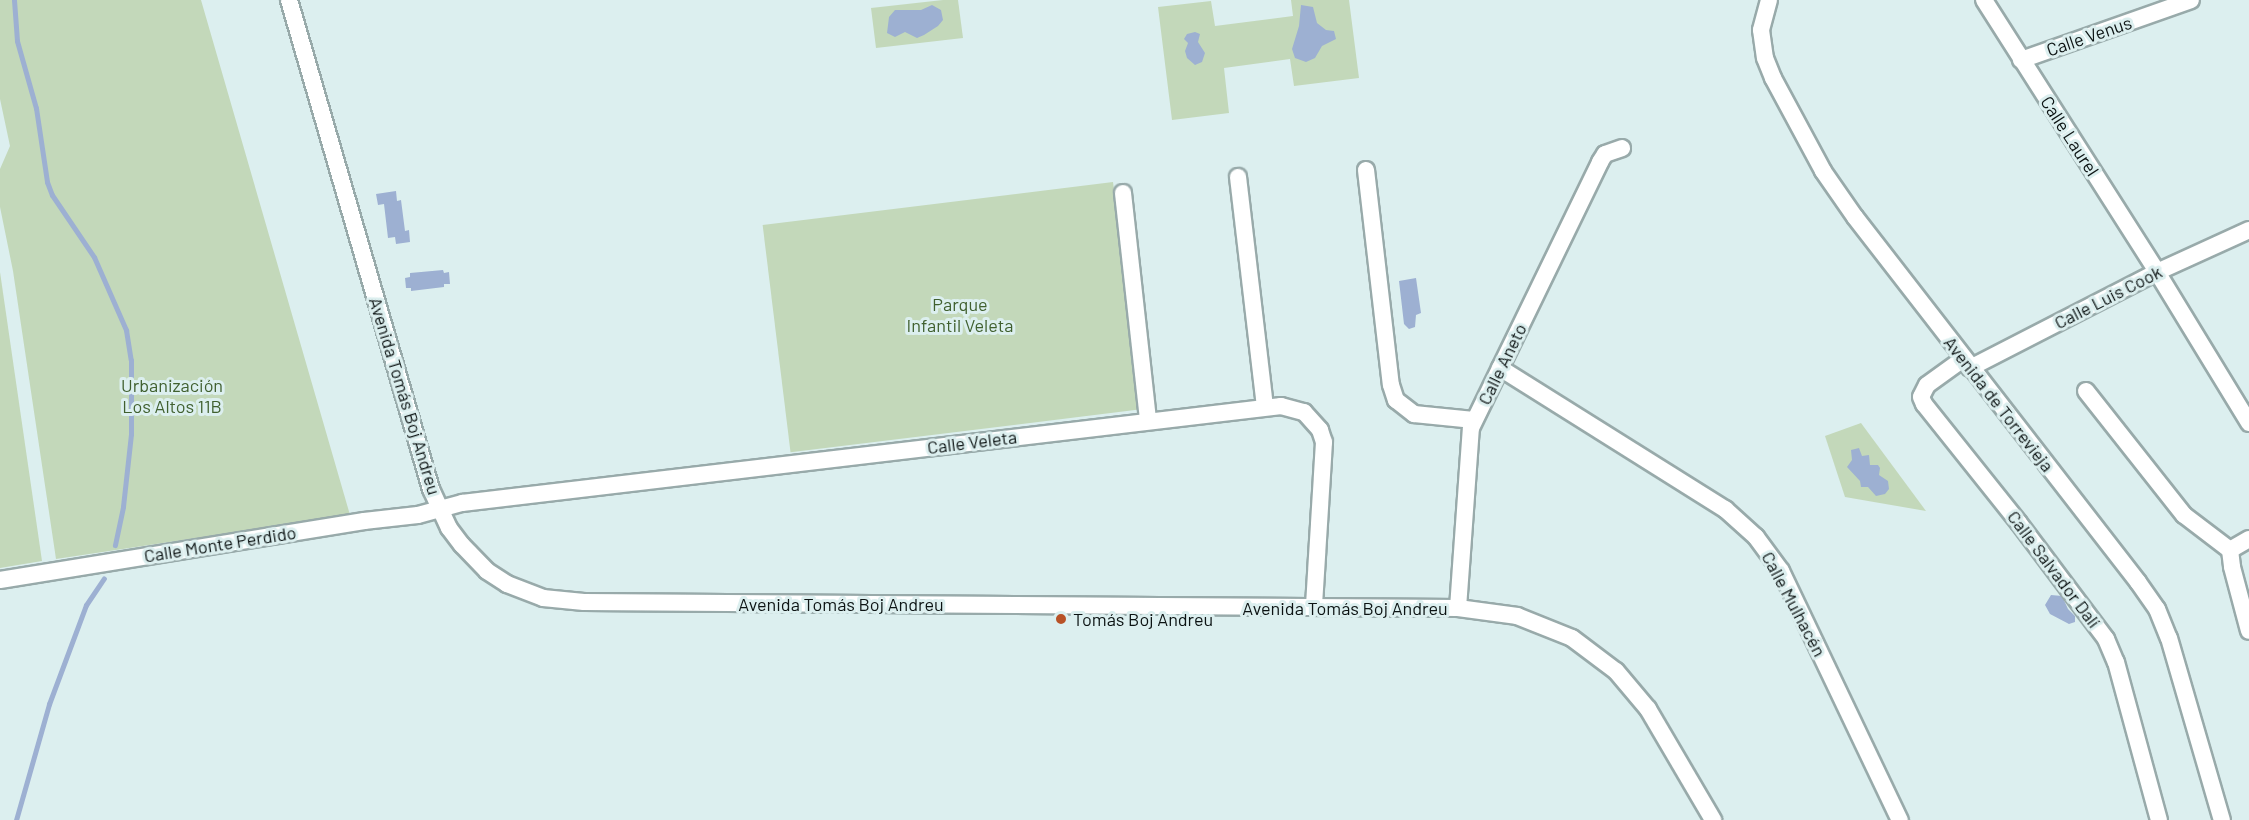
<!DOCTYPE html>
<html>
<head>
<meta charset="utf-8">
<style>
	body { margin:0 }
	#map { position:relative; width:2249px; height:820px; overflow:hidden; background:#dcefef; font-family:Barlow,sans-serif }
	div>[style] { position:absolute }
	.green>* { inset:0; background:#c3d8ba; transform-origin:0 0 }
	.water>* { inset:0; background:#9db0d2 }
	.stream>* { height:5px; margin:-2.5px; padding:0 2.5px; transform-origin:2.5px; border-radius:2.5px; background:#9db0d2 }
	.roads { filter:drop-shadow(2px 0 #98aaaa) drop-shadow(-2px 0 #98aaaa) drop-shadow(0 2px #98aaaa) drop-shadow(0 -2px #98aaaa) }
	.minor>* { height:16px; margin:-8px; padding:0 8px; transform-origin:8px; border-radius:8px; background:#fff }
	.dots>* { width:16px; height:16px; translate:-50% -50%; box-sizing:border-box; border:3px solid #dcefef; border-radius:50% }
	span { translate:-50% -50%; white-space:nowrap; text-align:center; line-height:1.15; -webkit-text-stroke:6px #dcefef; paint-order:stroke }
	.street-label { font-size:18px; color:#0c1313 }
	.park-label { font-size:18px; color:#40602f }
	.poi-label { font-size:18px; color:#0c1313 }
	.left { translate:0 -50%; text-align:left }
</style>
</head>
<body>
<div id="map">
	<div class="green">
		<div style="clip-path:polygon(0 0,201px 0,350px 515px,56px 559px,13px 271px,0 207px,0 169px,10px 146px,0 99px)"></div>
		<div style="clip-path:polygon(943px 0,958px 0,963px 38px,876px 48px,871px 8px)"></div>
		<div style="clip-path:polygon(1291px 0,1349px 0,1359px 78px,1294px 86px,1290px 59px,1224px 68px,1229px 113px,1172px 120px,1158px 7px,1211px 1px,1215px 26px,1293px 16px)"></div>
		<div style="left:1113px;top:182px;width:229px;height:353px;rotate:83deg"></div>
		<div style="clip-path:polygon(0 272px,42px 561px,0 568px)"></div>
		<div style="clip-path:polygon(1861px 423px,1926px 511px,1845px 497px,1825px 436px)"></div>
	</div>
	<div class="water">
		<div style="clip-path:polygon(932px 5px,941px 10px,943px 20px,938px 26px,924px 35px,917px 38px,905px 32px,895px 37px,887px 33px,889px 17px,895px 10px,921px 10px)"></div>
		<div style="clip-path:polygon(1301px 5px,1313px 7px,1317px 23px,1326px 30px,1334px 31px,1336px 39px,1322px 46px,1315px 58px,1306px 62px,1295px 58px,1292px 49px,1299px 26px)"></div>
		<div style="clip-path:polygon(1195px 32px,1200px 34px,1198px 42px,1205px 53px,1202px 62px,1195px 65px,1187px 58px,1185px 51px,1188px 43px,1184px 39px,1187px 34px)"></div>
		<div style="clip-path:polygon(396px 191px,397px 201px,401px 200px,405px 231px,409px 230px,410px 242px,396px 244px,395px 237px,388px 238px,384px 204px,378px 205px,376px 194px)"></div>
		<div style="clip-path:polygon(443px 270px,444px 273px,449px 272px,450px 284px,444px 284px,444px 287px,411px 291px,411px 288px,406px 288px,405px 278px,410px 277px,410px 273px)"></div>
		<div style="clip-path:polygon(1416px 278px,1421px 313px,1416px 315px,1415px 327px,1409px 329px,1404px 324px,1399px 281px)"></div>
		<div style="clip-path:polygon(1859px 448px,1862px 456px,1869px 455px,1870px 465px,1878px 465px,1880px 468px,1879px 475px,1888px 481px,1889px 489px,1885px 494px,1876px 496px,1868px 487px,1861px 487px,1860px 481px,1847px 467px,1852px 460px,1851px 450px)"></div>
		<div style="clip-path:polygon(2051px 595px,2062px 596px,2068px 609px,2075px 616px,2075px 622px,2069px 624px,2050px 614px,2045px 605px)"></div>
	</div>
	<div class="stream">
		<div style="left:14px;top:0;width:41px;rotate:85.8deg"></div>
		<div style="left:17px;top:41px;width:70px;rotate:74.2deg"></div>
		<div style="left:36px;top:108px;width:75px;rotate:81.5deg"></div>
		<div style="left:47px;top:182px;width:14px;rotate:69deg"></div>
		<div style="left:52px;top:195px;width:75px;rotate:55.9deg"></div>
		<div style="left:94px;top:257px;width:80px;rotate:66.3deg"></div>
		<div style="left:126px;top:330px;width:30px;rotate:81deg"></div>
		<div style="left:131px;top:360px;width:74px;rotate:90deg"></div>
		<div style="left:131px;top:434px;width:73px;rotate:96.3deg"></div>
		<div style="left:123px;top:507px;width:39px;rotate:102deg"></div>
		<div style="left:16px;top:820px;width:121px;rotate:-74.1deg"></div>
		<div style="left:49px;top:704px;width:106px;rotate:-69.5deg"></div>
		<div style="left:86px;top:605px;width:32px;rotate:-56deg"></div>
	</div>
	<div class="roads">
		<div class="minor">
			<div style="left:289px;top:0;width:509px;rotate:73.81deg"></div>
			<div style="left:431px;top:489px;width:43px;rotate:65.2deg"></div>
			<div style="left:449px;top:528px;width:21px;rotate:53deg"></div>
			<div style="left:462px;top:545px;width:36px;rotate:46deg"></div>
			<div style="left:487px;top:571px;width:24px;rotate:33deg"></div>
			<div style="left:507px;top:584px;width:39px;rotate:21deg"></div>
			<div style="left:543px;top:598px;width:41px;rotate:5.6deg"></div>
			<div style="left:584px;top:602px;width:874px;rotate:0.39deg"></div>
			<div style="left:1458px;top:608px;width:60px;rotate:7.7deg"></div>
			<div style="left:1517px;top:616px;width:59px;rotate:21.8deg"></div>
			<div style="left:1572px;top:638px;width:55px;rotate:36.9deg"></div>
			<div style="left:1616px;top:671px;width:50px;rotate:49.9deg"></div>
			<div style="left:1648px;top:709px;width:129px;rotate:59.6deg"></div>
			<div style="left:1769px;top:0;width:31px;rotate:105deg"></div>
			<div style="left:1761px;top:30px;width:28px;rotate:82deg"></div>
			<div style="left:1765px;top:58px;width:22px;rotate:68deg"></div>
			<div style="left:1773px;top:78px;width:106px;rotate:61.7deg"></div>
			<div style="left:1823px;top:171px;width:56px;rotate:55.2deg"></div>
			<div style="left:1855px;top:217px;width:462px;rotate:52.2deg"></div>
			<div style="left:2138px;top:582px;width:33px;rotate:55deg"></div>
			<div style="left:2157px;top:609px;width:31px;rotate:68deg"></div>
			<div style="left:2169px;top:638px;width:190px;rotate:73.8deg"></div>
			<div style="left:1984px;top:0;width:322px;rotate:57.5deg"></div>
			<div style="left:2157px;top:272px;width:177px;rotate:58.6deg"></div>
			<div style="left:2021px;top:60px;width:180px;rotate:-19.4deg"></div>
			<div style="left:1366px;top:170px;width:216px;rotate:83.4deg"></div>
			<div style="left:1391px;top:385px;width:16px;rotate:72deg"></div>
			<div style="left:1396px;top:400px;width:23px;rotate:38deg"></div>
			<div style="left:1414px;top:414px;width:60px;rotate:5.7deg"></div>
			<div style="left:1238px;top:177px;width:231px;rotate:83.3deg"></div>
			<div style="left:1123px;top:193px;width:229px;rotate:83.7deg"></div>
			<div style="left:1963px;top:359px;width:44px;rotate:144.2deg"></div>
			<div style="left:1927px;top:385px;width:13px;rotate:117deg"></div>
			<div style="left:1921px;top:397px;width:8px;rotate:67deg"></div>
			<div style="left:1924px;top:404px;width:152px;rotate:51.4deg"></div>
			<div style="left:2019px;top:523px;width:145px;rotate:53.1deg"></div>
			<div style="left:2106px;top:639px;width:25px;rotate:67deg"></div>
			<div style="left:2116px;top:662px;width:164px;rotate:74.8deg"></div>
			<div style="left:1500px;top:368px;width:266px;rotate:32.1deg"></div>
			<div style="left:1725px;top:509px;width:42px;rotate:42.1deg"></div>
			<div style="left:1756px;top:537px;width:42px;rotate:53.7deg"></div>
			<div style="left:1781px;top:571px;width:276px;rotate:64.5deg"></div>
			<div style="left:1970px;top:368px;width:210px;rotate:-27.2deg"></div>
			<div style="left:2157px;top:272px;width:101px;rotate:-24.5deg"></div>
			<div style="left:2086px;top:391px;width:158px;rotate:51.7deg"></div>
			<div style="left:2184px;top:515px;width:58px;rotate:37.3deg"></div>
			<div style="left:2230px;top:550px;width:17px;rotate:83deg"></div>
			<div style="left:2232px;top:567px;width:66px;rotate:75.1deg"></div>
			<div style="left:2230px;top:550px;width:22px;rotate:-30deg"></div>
			<div style="left:0;top:580px;width:369px;rotate:-9.2deg"></div>
			<div style="left:364px;top:521px;width:54px;rotate:-6.3deg"></div>
			<div style="left:418px;top:515px;width:46px;rotate:-15.3deg"></div>
			<div style="left:462px;top:503px;width:825px;rotate:-6.75deg"></div>
			<div style="left:1281px;top:406px;width:24px;rotate:15deg"></div>
			<div style="left:1304px;top:412px;width:24px;rotate:48deg"></div>
			<div style="left:1320px;top:430px;width:13px;rotate:72deg"></div>
			<div style="left:1324px;top:442px;width:165px;rotate:93.5deg"></div>
			<div style="left:1458px;top:608px;width:180px;rotate:-85.9deg"></div>
			<div style="left:1471px;top:428px;width:296px;rotate:-64.1deg"></div>
			<div style="left:1600px;top:162px;width:9px;rotate:-58deg"></div>
			<div style="left:1605px;top:154px;width:18px;rotate:-19deg"></div>
		</div>
	</div>
	<div class="dots">
		<div style="left:1061px;top:619px;background:#b85227"></div>
	</div>
	<div class="street-label">
		<span style="left:2089px;top:36px;rotate:-19deg">Calle Venus</span>
		<span style="left:2070px;top:136px;rotate:57deg">Calle Laurel</span>
		<span style="left:2108px;top:297px;rotate:-27deg">Calle Luis Cook</span>
		<span style="left:1502px;top:364px;rotate:-64deg">Calle Aneto</span>
		<span style="left:405px;top:396px;rotate:73deg">Avenida Tomás Boj Andreu</span>
		<span style="left:1999px;top:404px;rotate:52deg">Avenida de Torrevieja</span>
		<span style="left:972px;top:442px;rotate:-7deg">Calle Veleta</span>
		<span style="left:220px;top:544px;rotate:-9deg">Calle Monte Perdido</span>
		<span style="left:2054px;top:569px;rotate:53deg">Calle Salvador Dalí</span>
		<span style="left:841px;top:604px">Avenida Tomás Boj Andreu</span>
		<span style="left:1794px;top:604px;rotate:62deg">Calle Mulhacén</span>
		<span style="left:1345px;top:608px">Avenida Tomás Boj Andreu</span>
	</div>
	<div class="park-label">
		<span style="left:960px;top:315px">Parque<br>Infantil Veleta</span>
		<span style="left:172px;top:396px">Urbanización<br>Los Altos 11B</span>
	</div>
	<div class="poi-label">
		<span class="left" style="left:1073px;top:619px">Tomás Boj Andreu</span>
	</div>
</div>
</body>
</html>
